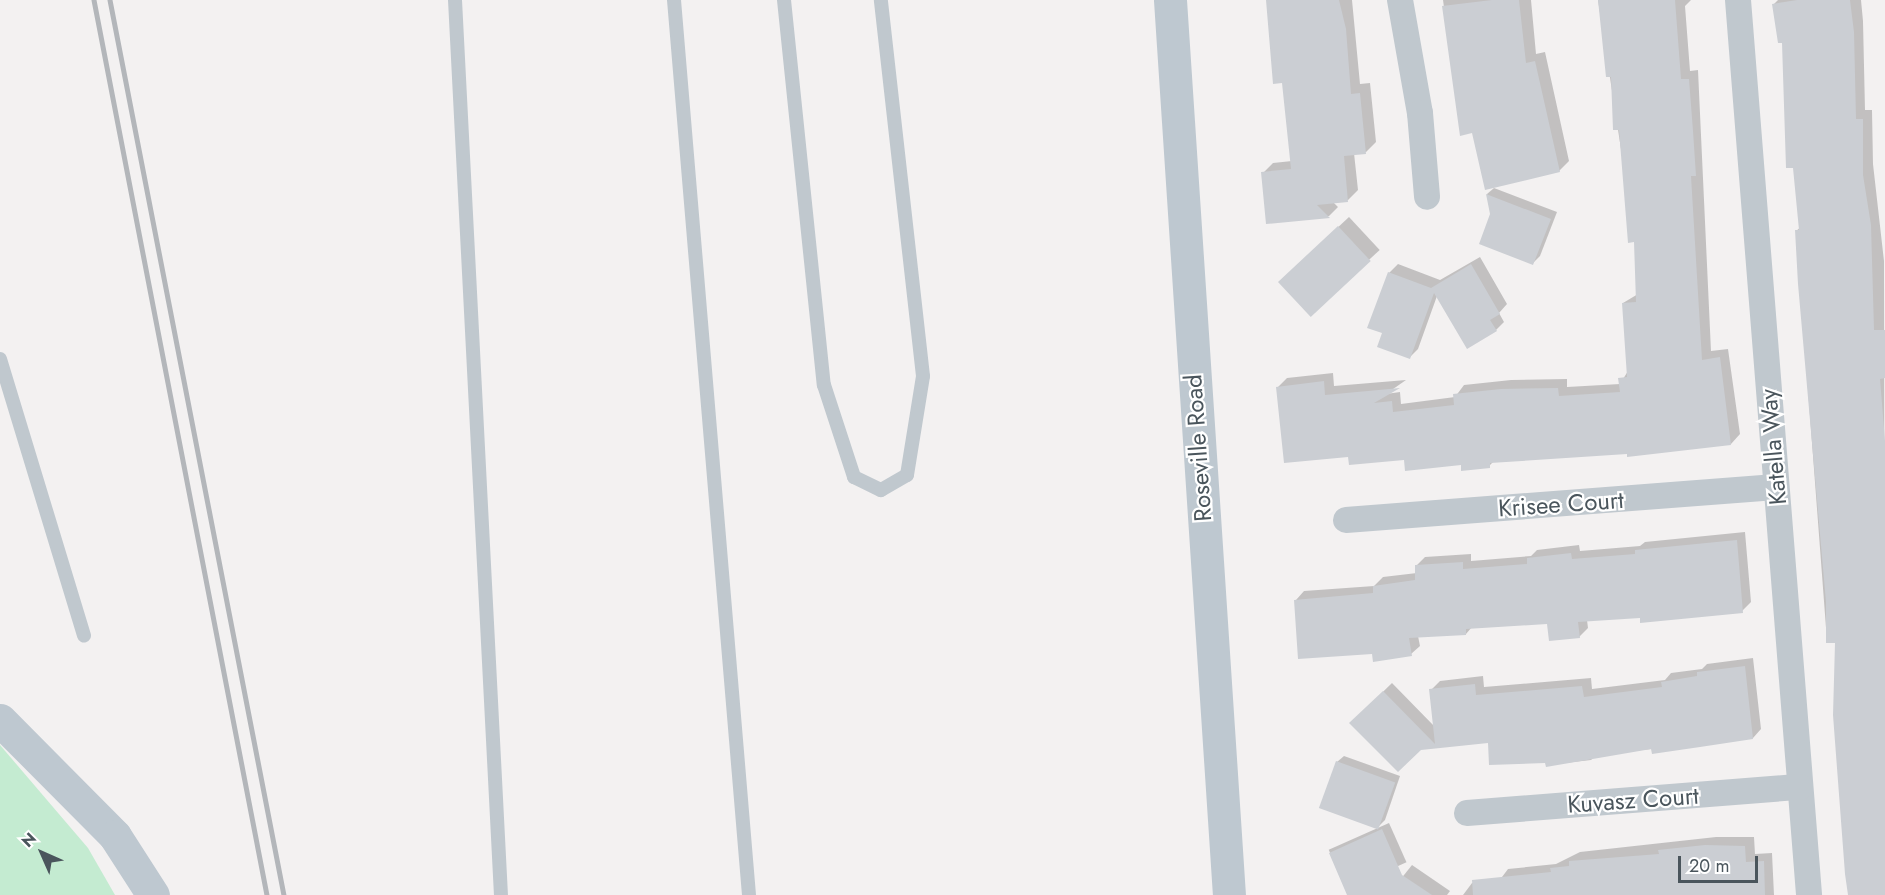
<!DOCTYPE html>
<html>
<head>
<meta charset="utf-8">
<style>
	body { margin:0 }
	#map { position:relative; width:1885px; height:895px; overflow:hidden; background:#f3f1f1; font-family:Jost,sans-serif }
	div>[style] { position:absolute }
	.green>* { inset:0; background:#c4ebd1 }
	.shadow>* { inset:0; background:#0003; transform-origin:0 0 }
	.building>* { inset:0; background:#cbced3; transform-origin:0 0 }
	.lane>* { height:14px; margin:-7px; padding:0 7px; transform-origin:7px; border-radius:7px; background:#c0c8ce }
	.street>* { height:26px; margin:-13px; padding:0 13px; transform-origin:13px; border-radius:13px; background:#c0c8ce }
	.secondary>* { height:33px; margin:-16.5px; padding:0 16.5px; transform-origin:16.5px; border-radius:16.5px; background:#bec8d0 }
	.rail>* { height:4.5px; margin:-2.25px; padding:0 2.25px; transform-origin:2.25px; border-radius:2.25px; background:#b3b6ba }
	span { translate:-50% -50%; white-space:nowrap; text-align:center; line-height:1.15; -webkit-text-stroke:4.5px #fff; paint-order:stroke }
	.street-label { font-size:24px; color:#4a555c }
	.north { position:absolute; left:12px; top:823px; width:60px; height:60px; -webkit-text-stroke:4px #fff; paint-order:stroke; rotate:315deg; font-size:16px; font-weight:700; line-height:24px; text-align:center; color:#4a555c }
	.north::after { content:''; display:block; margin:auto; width:21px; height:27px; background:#4a555c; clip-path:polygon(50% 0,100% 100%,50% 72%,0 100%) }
	.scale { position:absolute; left:1678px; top:856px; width:80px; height:27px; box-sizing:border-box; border:3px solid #4a555c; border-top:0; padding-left:8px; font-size:18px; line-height:21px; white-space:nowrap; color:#4a555c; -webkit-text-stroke:4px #fff; paint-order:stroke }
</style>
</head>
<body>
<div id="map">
	<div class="green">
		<div style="clip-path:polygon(0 745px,88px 848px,115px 895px,0 895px)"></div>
	</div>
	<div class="shadow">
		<div style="clip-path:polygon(1268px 0,1352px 0,1360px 84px,1370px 83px,1376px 142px,1366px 152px,1354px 153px,1358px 190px,1348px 200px,1333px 202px,1338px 207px,1329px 216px,1267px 222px,1263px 173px,1273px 163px,1292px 161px,1284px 82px)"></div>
		<div style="clip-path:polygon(1443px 0,1531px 0,1536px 54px,1545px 52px,1569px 161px,1559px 171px,1473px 131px,1461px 134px)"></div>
		<div style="clip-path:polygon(1598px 0,1691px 0,1685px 6px,1690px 71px,1698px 70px,1711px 351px,1728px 349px,1740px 434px,1731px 444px,1494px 461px,1489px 466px,1349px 455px,1278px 387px,1287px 378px,1333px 373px,1334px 386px,1406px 380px,1386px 394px,1400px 392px,1401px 404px,1455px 397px,1464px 385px,1511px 380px,1567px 379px,1567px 387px,1620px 384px,1628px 371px,1623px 303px,1638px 294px,1635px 240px)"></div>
		<div style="clip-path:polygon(1778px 0,1861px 0,1863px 21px,1865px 110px,1872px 110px,1873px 164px,1884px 261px,1885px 895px,1850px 895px,1836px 641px,1827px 641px,1796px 231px,1801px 227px,1783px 41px,1774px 4px)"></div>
		<div style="clip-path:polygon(1494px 188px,1557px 212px,1540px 256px,1533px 263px,1492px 214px,1487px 194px)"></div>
		<div style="left:1349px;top:217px;width:45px;height:95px;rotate:47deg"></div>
		<div style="clip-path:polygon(1480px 257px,1507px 304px,1499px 313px,1504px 322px,1496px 330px,1437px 296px,1418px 349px,1410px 357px,1384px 332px,1389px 273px,1398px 264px,1440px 280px)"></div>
		<div style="clip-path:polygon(1745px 532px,1751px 602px,1742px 611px,1587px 620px,1588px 628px,1579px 637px,1548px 622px,1472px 627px,1466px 634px,1418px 636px,1420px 646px,1411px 654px,1373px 652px,1296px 600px,1304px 591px,1374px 586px,1383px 577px,1417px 573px,1416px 566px,1425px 557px,1471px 554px,1471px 561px,1531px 556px,1537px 550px,1579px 545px,1580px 551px,1640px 546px,1645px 542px)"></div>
		<div style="clip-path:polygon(1753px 658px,1761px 729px,1753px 738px,1596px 755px,1591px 760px,1547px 765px,1547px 761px,1489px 741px,1420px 748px,1351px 723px,1392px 683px,1435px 727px,1431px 690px,1440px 681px,1483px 676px,1484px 687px,1591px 678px,1592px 689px,1665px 680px,1671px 673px,1702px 669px,1707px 664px)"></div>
		<div style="clip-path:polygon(1344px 756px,1400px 776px,1385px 820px,1378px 827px,1337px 762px)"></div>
		<div style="left:1389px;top:823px;width:43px;height:66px;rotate:66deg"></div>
		<div style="clip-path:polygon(1716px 837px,1754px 837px,1755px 854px,1772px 853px,1774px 895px,1463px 895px,1472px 883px,1499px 881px,1508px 869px,1556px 864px,1580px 852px)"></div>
		<div style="clip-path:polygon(1412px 865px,1450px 891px,1447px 895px,1388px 895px)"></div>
	</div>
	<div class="building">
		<div style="clip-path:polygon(1266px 0,1339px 0,1346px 29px,1351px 94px,1360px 93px,1366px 154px,1344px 156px,1348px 202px,1317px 205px,1330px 218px,1266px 224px,1261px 172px,1291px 169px,1282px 83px,1273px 84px)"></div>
		<div style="clip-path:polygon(1492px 0,1519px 0,1526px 63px,1535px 61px,1560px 172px,1485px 190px,1472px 133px,1460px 136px,1442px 6px)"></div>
		<div style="clip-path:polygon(1598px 0,1675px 0,1681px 79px,1689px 79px,1693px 131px,1696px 176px,1691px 176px,1702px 360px,1720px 357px,1731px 445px,1627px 457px,1627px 454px,1490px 463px,1490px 468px,1461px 471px,1461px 465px,1405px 471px,1404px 460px,1349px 465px,1348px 457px,1284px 463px,1276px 387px,1324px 381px,1325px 395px,1400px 388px,1374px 403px,1392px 401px,1393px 412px,1454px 405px,1453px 394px,1501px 389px,1558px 388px,1559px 396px,1620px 392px,1618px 378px,1627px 377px,1622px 303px,1636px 302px,1634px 242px,1628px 243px,1619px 130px,1613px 130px,1611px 77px,1606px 77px)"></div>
		<div style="clip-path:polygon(1797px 0,1850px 0,1854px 32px,1856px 119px,1863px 119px,1863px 175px,1871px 225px,1874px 330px,1885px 330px,1885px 378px,1880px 379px,1885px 441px,1885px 895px,1848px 895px,1845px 874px,1833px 715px,1835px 643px,1826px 643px,1826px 602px,1798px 284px,1795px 230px,1799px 230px,1793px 168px,1786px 168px,1782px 43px,1778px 43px,1772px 4px)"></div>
		<div style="clip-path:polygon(1486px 194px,1551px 219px,1533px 265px,1479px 244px,1490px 214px)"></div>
		<div style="left:1338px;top:226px;width:48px;height:82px;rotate:47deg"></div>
		<div style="clip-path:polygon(1471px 264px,1500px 314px,1490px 320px,1497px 331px,1467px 349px,1434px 293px,1410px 359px,1377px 347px,1382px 333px,1367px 328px,1388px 272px,1431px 288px)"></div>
		<div style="clip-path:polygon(1737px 540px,1743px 613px,1640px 623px,1640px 618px,1578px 622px,1580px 638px,1549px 641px,1547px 624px,1466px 629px,1466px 635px,1409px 638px,1412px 656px,1373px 662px,1372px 654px,1298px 659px,1294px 600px,1373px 593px,1373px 586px,1415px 580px,1415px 565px,1463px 562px,1463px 569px,1527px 564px,1527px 558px,1571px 553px,1572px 559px,1635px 554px,1635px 550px)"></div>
		<div style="clip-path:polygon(1745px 666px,1753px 739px,1700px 747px,1652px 754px,1651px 749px,1546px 767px,1545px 763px,1489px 765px,1488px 743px,1421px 750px,1398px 772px,1349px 723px,1383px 691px,1435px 744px,1429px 689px,1475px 684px,1476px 695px,1582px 686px,1584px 697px,1662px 687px,1661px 682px,1697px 676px,1697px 672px)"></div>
		<div style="left:1336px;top:761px;width:63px;height:50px;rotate:20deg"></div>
		<div style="clip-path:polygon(1382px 829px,1402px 875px,1432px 895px,1347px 895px,1329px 853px)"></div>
		<div style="clip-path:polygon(1705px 845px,1745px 846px,1746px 862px,1764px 861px,1765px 895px,1473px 895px,1472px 880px,1551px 872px,1550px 868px,1569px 866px,1569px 861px,1659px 854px,1658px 850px)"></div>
	</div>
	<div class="lane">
		<div style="left:455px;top:0;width:896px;rotate:87.06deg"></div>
		<div style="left:674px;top:0;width:898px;rotate:85.21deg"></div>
		<div style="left:784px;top:0;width:387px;rotate:84.1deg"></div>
		<div style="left:824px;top:385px;width:97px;rotate:71.9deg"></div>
		<div style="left:854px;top:477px;width:30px;rotate:26deg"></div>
		<div style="left:881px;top:490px;width:30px;rotate:-30deg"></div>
		<div style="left:907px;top:475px;width:100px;rotate:-80.8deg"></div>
		<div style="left:923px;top:376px;width:378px;rotate:-96.4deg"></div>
		<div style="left:0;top:359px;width:289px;rotate:73.1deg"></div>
	</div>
	<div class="street">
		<div style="left:1400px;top:0;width:115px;rotate:80deg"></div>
		<div style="left:1420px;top:113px;width:84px;rotate:85.2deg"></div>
		<div style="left:1738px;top:0;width:898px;rotate:85.46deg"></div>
		<div style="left:1346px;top:520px;width:431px;rotate:-4.4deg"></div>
		<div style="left:1467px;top:813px;width:334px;rotate:-4.5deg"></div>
	</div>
	<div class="secondary">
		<div style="left:1170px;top:0;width:897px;rotate:86.23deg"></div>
		<div style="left:0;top:720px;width:163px;rotate:45.2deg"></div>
		<div style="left:115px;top:836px;width:70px;rotate:57.2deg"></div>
	</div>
	<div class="rail">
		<div style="left:94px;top:0;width:912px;rotate:79.06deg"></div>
		<div style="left:110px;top:0;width:912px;rotate:79deg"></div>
	</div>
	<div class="street-label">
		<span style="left:1773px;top:447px;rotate:-95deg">Katella Way</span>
		<span style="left:1198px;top:448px;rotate:-94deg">Roseville Road</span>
		<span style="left:1561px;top:504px;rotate:-4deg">Krisee Court</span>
		<span style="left:1633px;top:800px;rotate:-4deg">Kuvasz Court</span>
	</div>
	<div class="north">N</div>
	<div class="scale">20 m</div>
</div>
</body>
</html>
